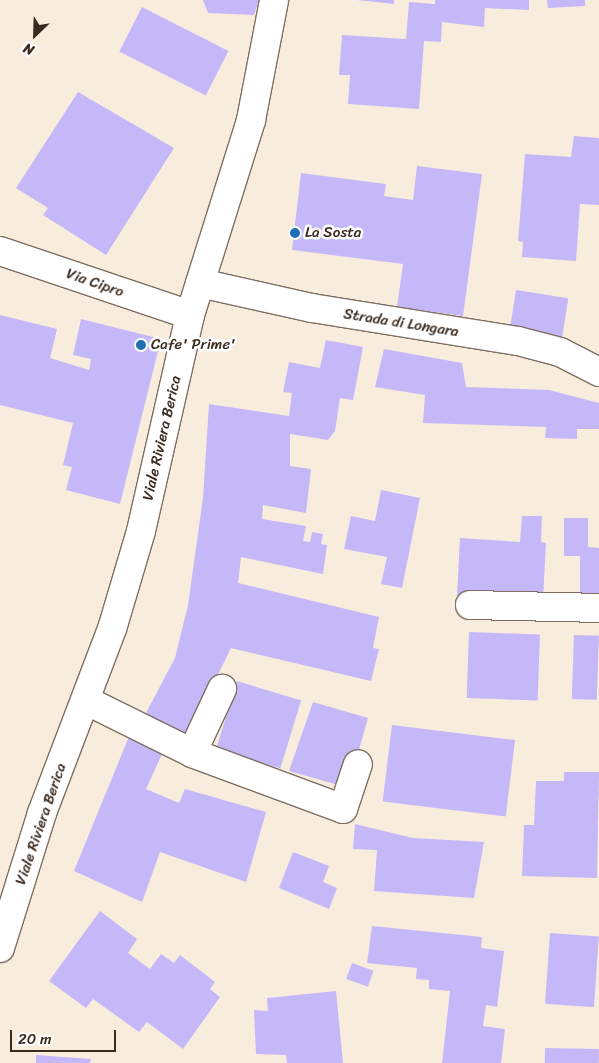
<!DOCTYPE html>
<html>
<head>
<meta charset="utf-8">
<style>
	body { margin:0 }
	#map { position:relative; width:599px; height:1063px; overflow:hidden; background:#f8eddd; font-family:Sriracha,sans-serif }
	div>[style] { position:absolute }
	.building>* { inset:0; background:#c5b8f9; transform-origin:0 0 }
	.roads { filter:drop-shadow(1px 0 #7d6e61) drop-shadow(-1px 0 #7d6e61) drop-shadow(0 1px #7d6e61) drop-shadow(0 -1px #7d6e61) }
	.minor>* { height:28px; margin:-14px; padding:0 14px; transform-origin:14px; border-radius:14px; background:#fff }
	.major>* { height:28px; margin:-14px; padding:0 14px; transform-origin:14px; border-radius:14px; background:#fff }
	.dots>* { width:14px; height:14px; translate:-50% -50%; box-sizing:border-box; border:2px solid #fff; border-radius:50% }
	span { translate:-50% -50%; white-space:nowrap; text-align:center; line-height:1.15; -webkit-text-stroke:5px #fff; paint-order:stroke }
	.poi-label { font-size:15px; color:#3b2a1e }
	.left { translate:0 -50%; text-align:left }
	.street-label { font-size:15px; color:#3b2a1e }
	.north { position:absolute; left:10px; top:10px; width:50px; height:50px; -webkit-text-stroke:4px #fff; paint-order:stroke; rotate:204deg; font-size:14px; font-weight:700; line-height:20px; text-align:center; color:#3b2a1e }
	.north::after { content:''; display:block; margin:auto; width:18px; height:22px; background:#3b2a1e; clip-path:polygon(50% 0,100% 100%,50% 72%,0 100%) }
	.scale { position:absolute; left:10px; top:1030px; width:106px; height:22px; box-sizing:border-box; border:2px solid #3b2a1e; border-top:0; padding-left:6px; font-size:15px; line-height:18px; white-space:nowrap; color:#3b2a1e; -webkit-text-stroke:4px #fff; paint-order:stroke }
</style>
</head>
<body>
<div id="map">
	<div class="building">
		<div style="clip-path:polygon(203px 0,259px 0,254px 15px,208px 13px)"></div>
		<div style="clip-path:polygon(357px 0,394px 0,394px 4px)"></div>
		<div style="clip-path:polygon(435px 0,529px 0,529px 10px,485px 8px,484px 27px,442px 22px,441px 42px,424px 41px,419px 109px,348px 104px,350px 75px,339px 75px,342px 35px,406px 39px,409px 2px,435px 4px)"></div>
		<div style="clip-path:polygon(547px 0,585px 0,585px 6px,548px 8px)"></div>
		<div style="left:142px;top:7px;width:97px;height:50px;rotate:27deg"></div>
		<div style="clip-path:polygon(78px 92px,174px 148px,106px 255px,43px 215px,48px 208px,16px 188px)"></div>
		<div style="clip-path:polygon(574px 136px,599px 138px,599px 205px,580px 204px,576px 261px,522px 257px,523px 242px,518px 241px,525px 154px,571px 157px)"></div>
		<div style="clip-path:polygon(417px 166px,482px 174px,463px 316px,397px 307px,403px 264px,292px 250px,301px 173px,386px 184px,384px 196px,413px 200px)"></div>
		<div style="left:516px;top:290px;width:53px;height:42px;rotate:9deg"></div>
		<div style="clip-path:polygon(0 315px,57px 329px,50px 358px,89px 370px,91px 359px,73px 355px,81px 319px,161px 339px,120px 504px,66px 490px,72px 467px,63px 465px,73px 423px,0 405px)"></div>
		<div style="clip-path:polygon(326px 340px,363px 347px,353px 400px,340px 398px,335px 431px,328px 440px,290px 434px,290px 466px,311px 469px,306px 513px,263px 505px,262px 519px,306px 526px,303px 541px,310px 542px,312px 532px,323px 534px,321px 544px,327px 545px,323px 574px,241px 557px,238px 583px,379px 617px,373px 648px,379px 649px,371px 681px,231px 648px,186px 740px,145px 715px,175px 658px,188px 605px,203px 498px,209px 404px,289px 416px,292px 393px,283px 392px,289px 362px,320px 368px)"></div>
		<div style="clip-path:polygon(384px 349px,462px 363px,466px 387px,549px 390px,599px 403px,599px 429px,577px 429px,577px 439px,545px 438px,546px 427px,423px 423px,425px 395px,375px 387px)"></div>
		<div style="clip-path:polygon(381px 490px,420px 498px,402px 588px,381px 584px,387px 557px,344px 549px,351px 516px,375px 521px)"></div>
		<div style="clip-path:polygon(522px 516px,542px 516px,541px 542px,546px 543px,543px 599px,457px 595px,460px 538px,520px 542px)"></div>
		<div style="clip-path:polygon(564px 518px,588px 518px,588px 547px,599px 548px,599px 604px,580px 604px,580px 556px,564px 556px)"></div>
		<div style="left:469px;top:632px;width:71px;height:66px;rotate:2deg"></div>
		<div style="left:574px;top:635px;width:25px;height:64px;rotate:2deg"></div>
		<div style="left:237px;top:681px;width:67px;height:71px;rotate:17deg"></div>
		<div style="clip-path:polygon(313px 702px,368px 718px,357px 757px,347px 754px,338px 785px,289px 771px)"></div>
		<div style="left:392px;top:725px;width:124px;height:77px;rotate:7deg"></div>
		<div style="clip-path:polygon(130px 734px,164px 750px,146px 789px,179px 803px,185px 789px,266px 812px,246px 882px,160px 852px,142px 902px,74px 871px)"></div>
		<div style="clip-path:polygon(564px 772px,599px 772px,597px 878px,522px 876px,524px 825px,534px 825px,536px 781px,564px 781px)"></div>
		<div style="clip-path:polygon(355px 824px,413px 838px,484px 842px,474px 898px,374px 891px,377px 850px,353px 849px)"></div>
		<div style="clip-path:polygon(293px 852px,329px 866px,323px 882px,337px 888px,329px 909px,279px 888px)"></div>
		<div style="clip-path:polygon(100px 911px,137px 939px,128px 953px,150px 969px,161px 954px,174px 963px,180px 955px,215px 982px,210px 989px,220px 997px,183px 1049px,147px 1022px,139px 1032px,93px 999px,86px 1008px,49px 981px)"></div>
		<div style="clip-path:polygon(372px 926px,482px 937px,481px 948px,504px 951px,497px 1007px,486px 1005px,483px 1026px,505px 1029px,501px 1063px,442px 1063px,450px 991px,429px 989px,429px 980px,416px 979px,417px 968px,367px 963px)"></div>
		<div style="left:550px;top:933px;width:49px;height:71px;rotate:4deg"></div>
		<div style="left:352px;top:963px;width:23px;height:17px;rotate:20deg"></div>
		<div style="clip-path:polygon(336px 991px,343px 1063px,287px 1063px,286px 1055px,256px 1054px,254px 1010px,268px 1011px,267px 998px)"></div>
		<div style="left:545px;top:1048px;width:54px;height:15px;rotate:1deg"></div>
		<div style="clip-path:polygon(36px 1055px,91px 1059px,90px 1063px,36px 1063px)"></div>
	</div>
	<div class="roads">
		<div class="minor">
			<div style="left:0;top:251px;width:200px;rotate:18.6deg"></div>
			<div style="left:470px;top:605px;width:129px;rotate:1.3deg"></div>
			<div style="left:87px;top:701px;width:117px;rotate:26.3deg"></div>
			<div style="left:192px;top:753px;width:161px;rotate:20.3deg"></div>
			<div style="left:343px;top:809px;width:47px;rotate:-71.6deg"></div>
			<div style="left:192px;top:753px;width:71px;rotate:-64.9deg"></div>
		</div>
		<div class="major">
			<div style="left:200px;top:283px;width:115px;rotate:12.6deg"></div>
			<div style="left:312px;top:308px;width:209px;rotate:9.1deg"></div>
			<div style="left:518px;top:341px;width:43px;rotate:14.7deg"></div>
			<div style="left:560px;top:352px;width:44px;rotate:27.1deg"></div>
			<div style="left:0;top:948px;width:141px;rotate:-72.7deg"></div>
			<div style="left:42px;top:813px;width:197px;rotate:-69.2deg"></div>
			<div style="left:112px;top:629px;width:102px;rotate:-73.5deg"></div>
			<div style="left:141px;top:531px;width:221px;rotate:-77.2deg"></div>
			<div style="left:190px;top:315px;width:204px;rotate:-72.6deg"></div>
			<div style="left:251px;top:120px;width:122px;rotate:-79.1deg"></div>
		</div>
	</div>
	<div class="dots">
		<div style="left:295px;top:233px;background:#1f6fb2"></div>
		<div style="left:141px;top:345px;background:#1f6fb2"></div>
	</div>
	<div class="poi-label">
		<span class="left" style="left:305px;top:233px">La Sosta</span>
		<span class="left" style="left:151px;top:345px">Cafe' Prime'</span>
	</div>
	<div class="street-label">
		<span style="left:95px;top:283px;rotate:19deg">Via Cipro</span>
		<span style="left:401px;top:323px;rotate:9deg">Strada di Longara</span>
		<span style="left:162px;top:438px;rotate:-77deg">Viale Riviera Berica</span>
		<span style="left:41px;top:824px;rotate:-71deg">Viale Riviera Berica</span>
	</div>
	<div class="north">N</div>
	<div class="scale">20 m</div>
</div>
</body>
</html>
